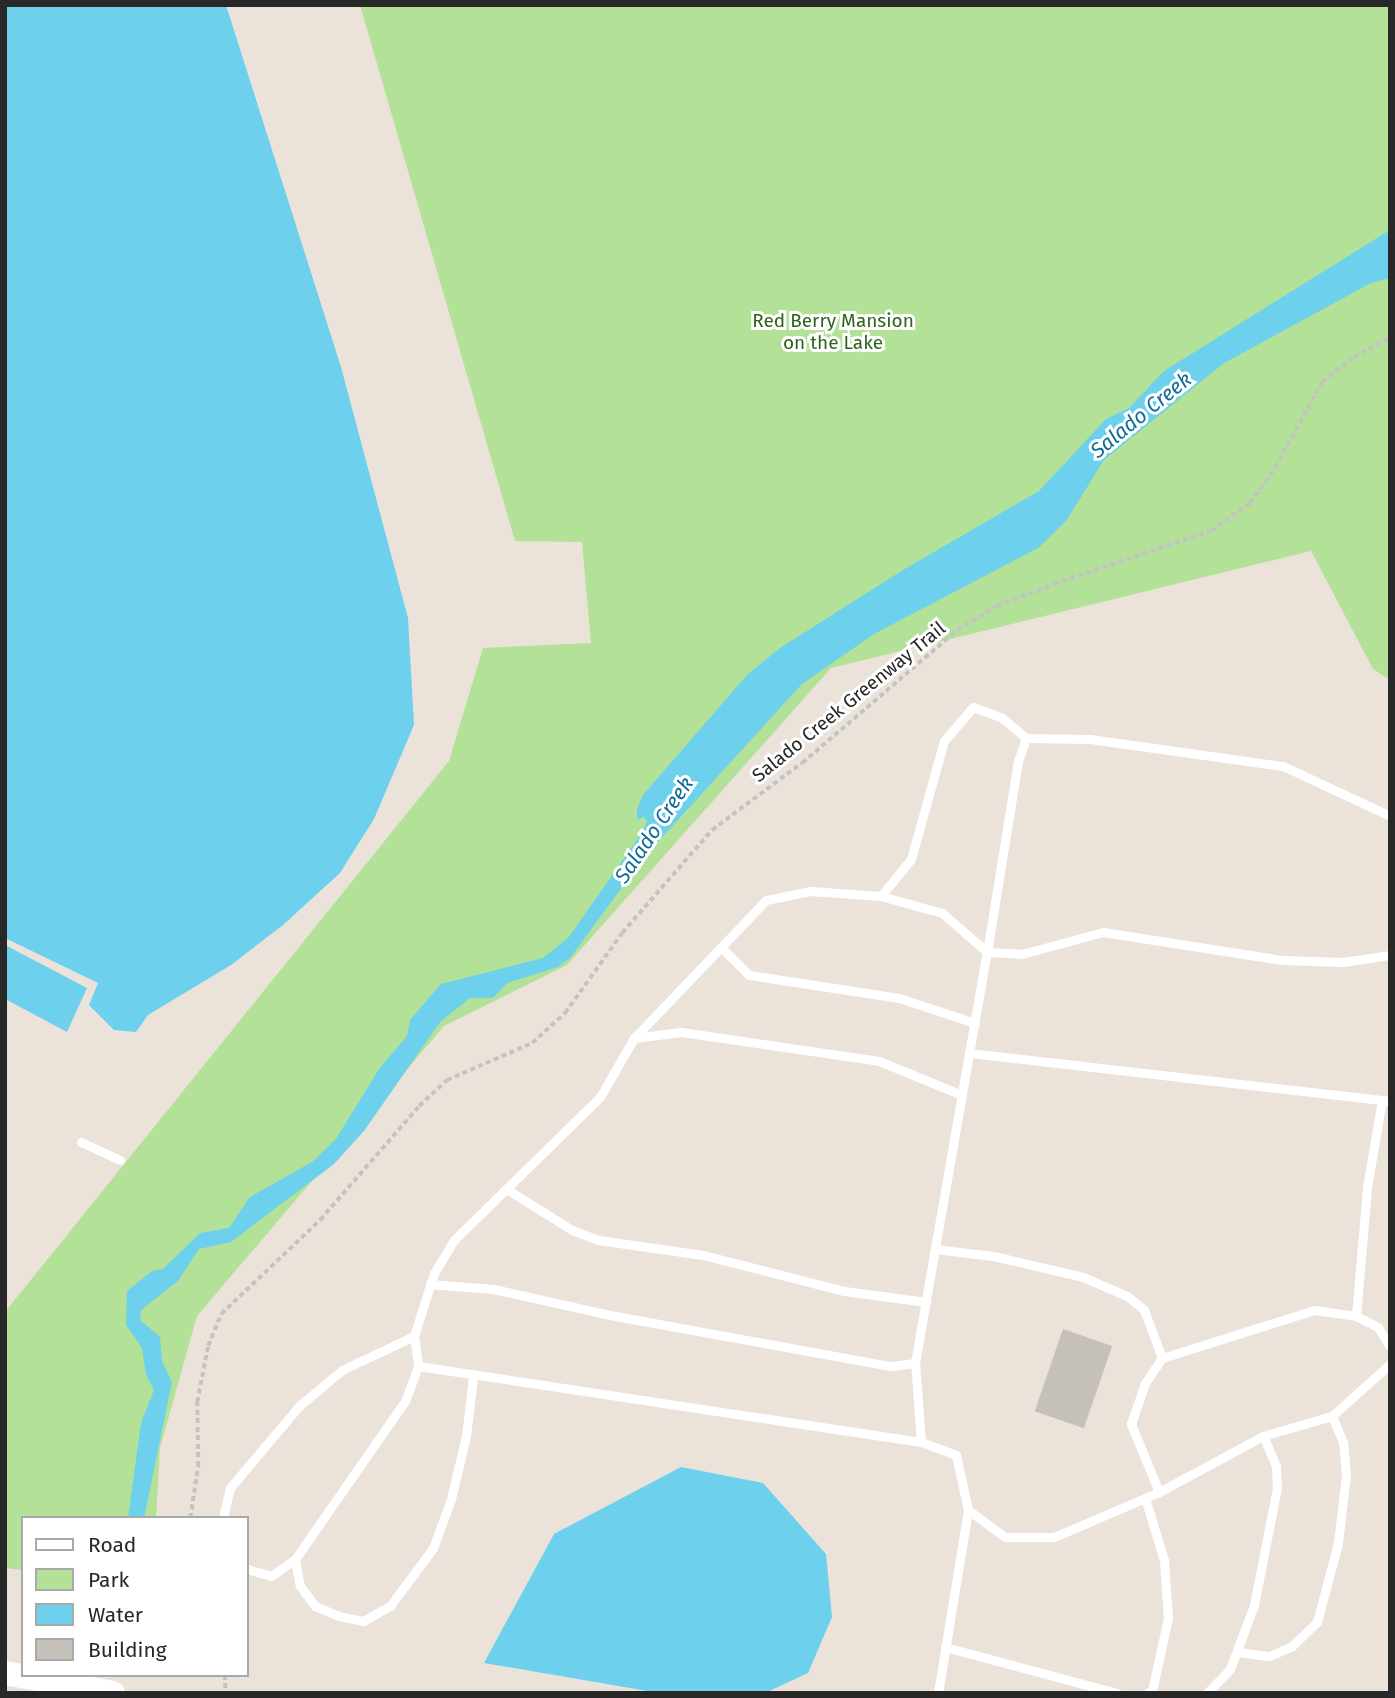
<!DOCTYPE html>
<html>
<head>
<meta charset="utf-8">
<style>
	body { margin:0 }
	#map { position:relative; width:1395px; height:1698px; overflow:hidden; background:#ebe3da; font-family:"Fira Sans",sans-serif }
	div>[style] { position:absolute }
	.green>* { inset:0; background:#b3e197 }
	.water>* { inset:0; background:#6dd0ec }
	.building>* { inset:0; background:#c6c0ba; transform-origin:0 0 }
	.path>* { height:3.5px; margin-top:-1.75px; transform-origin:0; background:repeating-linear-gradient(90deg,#c3c3c3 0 5px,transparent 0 8.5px) }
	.service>* { height:9px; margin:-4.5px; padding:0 4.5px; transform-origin:4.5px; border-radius:4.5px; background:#fff }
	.secondary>* { height:24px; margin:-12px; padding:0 12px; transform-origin:12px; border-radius:12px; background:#fff }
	span { translate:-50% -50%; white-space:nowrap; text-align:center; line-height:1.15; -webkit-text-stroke:6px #fff; paint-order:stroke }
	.park-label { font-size:19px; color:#2d631a }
	.street-label { font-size:19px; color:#282828 }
	.water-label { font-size:21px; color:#0f6d95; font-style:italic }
	.frame { position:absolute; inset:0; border:7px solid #282828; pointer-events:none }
	.legend { position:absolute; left:21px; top:1516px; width:228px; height:161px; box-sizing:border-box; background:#fff; border:2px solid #a9a9a9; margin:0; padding:9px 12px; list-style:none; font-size:21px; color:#282828 }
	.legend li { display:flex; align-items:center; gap:14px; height:35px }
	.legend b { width:35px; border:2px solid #a9a9a9 }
</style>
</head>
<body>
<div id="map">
	<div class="green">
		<div style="clip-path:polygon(360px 5px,1390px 5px,1390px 680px,1373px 669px,1311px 551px,831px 668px,567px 965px,444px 1026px,197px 1316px,160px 1448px,156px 1518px,23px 1518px,23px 1570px,5px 1568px,5px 1312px,449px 761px,483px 648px,591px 643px,582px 542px,515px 541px)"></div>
	</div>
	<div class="water">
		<div style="clip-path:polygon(5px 5px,226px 5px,341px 367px,408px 618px,414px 725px,374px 819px,340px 873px,283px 925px,231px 965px,148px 1015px,136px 1032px,114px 1030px,89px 1005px,98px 983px,5px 938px)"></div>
		<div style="clip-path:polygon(1390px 230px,1390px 278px,1371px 283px,1224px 363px,1104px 460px,1066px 521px,1038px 548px,874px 634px,802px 684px,645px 856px,570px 958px,558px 967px,507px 983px,493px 998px,470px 998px,440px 1022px,364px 1131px,334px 1164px,231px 1242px,199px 1249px,178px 1281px,141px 1310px,140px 1320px,160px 1337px,162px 1361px,172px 1382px,144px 1518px,128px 1518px,141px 1423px,154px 1390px,146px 1375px,142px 1348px,126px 1325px,127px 1291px,152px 1271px,163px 1269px,200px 1233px,229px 1228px,250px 1197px,312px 1162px,336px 1139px,379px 1069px,407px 1036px,410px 1020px,441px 984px,543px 958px,569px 937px,643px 831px,647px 821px,644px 817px,637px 820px,637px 809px,643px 795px,747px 675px,780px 648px,903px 570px,1039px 491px,1106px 419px,1129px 408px,1164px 371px)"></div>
		<div style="clip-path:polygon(7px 946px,87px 988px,67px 1032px,5px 999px)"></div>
		<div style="clip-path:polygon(681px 1467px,763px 1483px,826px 1554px,832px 1617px,808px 1673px,765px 1693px,659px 1693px,484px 1663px,554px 1534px)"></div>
	</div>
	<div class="building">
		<div style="left:1063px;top:1329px;width:52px;height:87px;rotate:19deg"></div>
	</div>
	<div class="path">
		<div style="left:190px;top:1518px;width:53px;rotate:-81.3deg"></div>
		<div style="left:198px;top:1466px;width:64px;rotate:-90.9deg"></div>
		<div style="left:197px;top:1402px;width:57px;rotate:-78.9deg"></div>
		<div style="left:208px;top:1346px;width:35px;rotate:-68deg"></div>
		<div style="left:221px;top:1314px;width:137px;rotate:-43.5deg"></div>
		<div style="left:320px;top:1220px;width:151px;rotate:-49deg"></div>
		<div style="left:419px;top:1106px;width:38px;rotate:-43deg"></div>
		<div style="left:447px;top:1080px;width:93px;rotate:-23.5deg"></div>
		<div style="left:532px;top:1043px;width:45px;rotate:-42.3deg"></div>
		<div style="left:565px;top:1013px;width:98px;rotate:-54.5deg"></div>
		<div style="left:622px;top:933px;width:137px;rotate:-48.9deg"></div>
		<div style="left:712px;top:830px;width:112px;rotate:-36.7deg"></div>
		<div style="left:802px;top:763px;width:204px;rotate:-40.6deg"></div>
		<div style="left:957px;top:630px;width:47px;rotate:-31deg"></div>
		<div style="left:997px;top:606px;width:61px;rotate:-21.1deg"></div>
		<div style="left:1054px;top:584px;width:166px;rotate:-18.7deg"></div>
		<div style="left:1211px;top:531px;width:48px;rotate:-35.7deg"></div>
		<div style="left:1250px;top:503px;width:43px;rotate:-54.5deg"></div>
		<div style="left:1275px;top:468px;width:98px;rotate:-61.3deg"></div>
		<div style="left:1322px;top:382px;width:41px;rotate:-38deg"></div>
		<div style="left:1354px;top:357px;width:41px;rotate:-29.1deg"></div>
		<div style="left:225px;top:1675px;width:18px;rotate:87deg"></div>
	</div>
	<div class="service">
		<div style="left:1026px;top:738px;width:24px;rotate:109deg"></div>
		<div style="left:1018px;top:761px;width:193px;rotate:99.2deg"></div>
		<div style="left:987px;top:952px;width:35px;rotate:3deg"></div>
		<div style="left:1022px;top:954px;width:84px;rotate:-15.2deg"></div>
		<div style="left:1103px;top:932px;width:181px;rotate:8.9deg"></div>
		<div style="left:1282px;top:960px;width:61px;rotate:1.9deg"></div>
		<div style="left:1343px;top:962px;width:48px;rotate:-8.5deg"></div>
		<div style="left:881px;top:896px;width:48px;rotate:-51deg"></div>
		<div style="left:911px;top:859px;width:123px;rotate:-74.4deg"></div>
		<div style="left:944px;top:741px;width:45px;rotate:-49.5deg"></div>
		<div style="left:973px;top:707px;width:30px;rotate:20deg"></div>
		<div style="left:1001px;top:717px;width:33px;rotate:40deg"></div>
		<div style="left:1026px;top:738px;width:64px;rotate:0.9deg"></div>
		<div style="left:1090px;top:739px;width:195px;rotate:8deg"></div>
		<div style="left:1283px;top:766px;width:118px;rotate:25deg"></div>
		<div style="left:721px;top:947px;width:40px;rotate:45deg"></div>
		<div style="left:749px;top:975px;width:152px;rotate:8.7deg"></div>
		<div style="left:899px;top:998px;width:80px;rotate:18.2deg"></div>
		<div style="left:634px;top:1038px;width:47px;rotate:-7.3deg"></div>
		<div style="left:681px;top:1032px;width:200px;rotate:8.3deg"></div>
		<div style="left:879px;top:1061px;width:90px;rotate:22.3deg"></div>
		<div style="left:969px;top:1053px;width:424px;rotate:6.5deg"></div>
		<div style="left:81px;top:1142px;width:43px;rotate:24.8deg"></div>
		<div style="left:508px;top:1190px;width:75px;rotate:32deg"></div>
		<div style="left:572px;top:1230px;width:28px;rotate:21deg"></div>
		<div style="left:598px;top:1240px;width:106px;rotate:8.1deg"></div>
		<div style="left:703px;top:1255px;width:146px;rotate:14.3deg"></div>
		<div style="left:844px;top:1291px;width:83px;rotate:7.6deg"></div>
		<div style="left:935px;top:1249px;width:58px;rotate:6.9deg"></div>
		<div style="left:993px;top:1256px;width:92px;rotate:13.1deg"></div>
		<div style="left:1083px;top:1277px;width:48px;rotate:23.4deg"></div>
		<div style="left:1127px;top:1296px;width:22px;rotate:39deg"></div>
		<div style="left:1144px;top:1310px;width:51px;rotate:69.4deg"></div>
		<div style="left:430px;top:1284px;width:63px;rotate:4.5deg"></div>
		<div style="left:493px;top:1289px;width:125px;rotate:12.5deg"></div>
		<div style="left:615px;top:1316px;width:280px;rotate:10.3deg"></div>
		<div style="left:891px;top:1366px;width:24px;rotate:-7deg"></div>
		<div style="left:1356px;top:1316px;width:129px;rotate:-85.1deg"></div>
		<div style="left:1367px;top:1187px;width:88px;rotate:-80.2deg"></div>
		<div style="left:418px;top:1366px;width:37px;rotate:110deg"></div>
		<div style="left:405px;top:1401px;width:193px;rotate:124.8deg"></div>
		<div style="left:295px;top:1559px;width:27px;rotate:80deg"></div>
		<div style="left:300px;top:1586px;width:25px;rotate:53deg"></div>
		<div style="left:315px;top:1606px;width:26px;rotate:23deg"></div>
		<div style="left:339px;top:1616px;width:25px;rotate:12deg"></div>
		<div style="left:363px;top:1621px;width:31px;rotate:-29deg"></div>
		<div style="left:390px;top:1606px;width:72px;rotate:-53.4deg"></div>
		<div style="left:433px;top:1548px;width:52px;rotate:-69.8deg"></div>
		<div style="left:451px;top:1499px;width:65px;rotate:-76.6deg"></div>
		<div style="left:466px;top:1436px;width:59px;rotate:-83.2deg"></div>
		<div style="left:921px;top:1442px;width:79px;rotate:-94.3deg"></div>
		<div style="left:915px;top:1363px;width:417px;rotate:-80.1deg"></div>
		<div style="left:987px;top:952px;width:60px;rotate:-139.1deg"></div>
		<div style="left:942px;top:913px;width:63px;rotate:-164.4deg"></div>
		<div style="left:881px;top:896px;width:71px;rotate:-176deg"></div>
		<div style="left:810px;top:891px;width:45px;rotate:168.4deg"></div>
		<div style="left:766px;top:900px;width:191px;rotate:133.7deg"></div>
		<div style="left:634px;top:1038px;width:68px;rotate:120deg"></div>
		<div style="left:600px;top:1097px;width:204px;rotate:135.6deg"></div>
		<div style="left:454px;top:1240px;width:39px;rotate:121deg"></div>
		<div style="left:434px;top:1273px;width:66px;rotate:107.6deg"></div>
		<div style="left:414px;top:1336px;width:30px;rotate:82deg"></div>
		<div style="left:418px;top:1366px;width:509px;rotate:8.59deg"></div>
		<div style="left:921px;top:1442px;width:37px;rotate:20deg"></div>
		<div style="left:956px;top:1455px;width:56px;rotate:77.7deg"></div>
		<div style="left:968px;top:1510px;width:185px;rotate:99.3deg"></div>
		<div style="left:1159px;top:1492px;width:74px;rotate:-112.4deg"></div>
		<div style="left:1131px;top:1424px;width:43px;rotate:-71.1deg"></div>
		<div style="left:1145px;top:1383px;width:30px;rotate:-56deg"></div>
		<div style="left:1162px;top:1358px;width:159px;rotate:-17.5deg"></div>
		<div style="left:1314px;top:1310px;width:42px;rotate:8.1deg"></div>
		<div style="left:1356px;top:1316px;width:25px;rotate:27deg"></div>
		<div style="left:1378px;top:1327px;width:23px;rotate:59deg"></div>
		<div style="left:1145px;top:1498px;width:65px;rotate:73deg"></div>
		<div style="left:1164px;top:1560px;width:58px;rotate:86.1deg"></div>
		<div style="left:1168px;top:1618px;width:75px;rotate:102.4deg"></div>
		<div style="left:1152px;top:1691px;width:5px;rotate:158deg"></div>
		<div style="left:968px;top:1510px;width:46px;rotate:36.1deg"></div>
		<div style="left:1005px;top:1537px;width:49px"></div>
		<div style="left:1054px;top:1537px;width:114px;rotate:-23.2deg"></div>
		<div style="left:1159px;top:1492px;width:118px;rotate:-28.3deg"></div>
		<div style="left:1263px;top:1436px;width:72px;rotate:-16.2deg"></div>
		<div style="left:1332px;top:1416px;width:78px;rotate:-41.9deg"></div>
		<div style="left:223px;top:1518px;width:31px;rotate:-77deg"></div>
		<div style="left:230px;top:1488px;width:107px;rotate:-49.9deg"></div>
		<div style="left:299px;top:1406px;width:56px;rotate:-39.9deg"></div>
		<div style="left:342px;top:1370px;width:80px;rotate:-25.3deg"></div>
		<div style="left:247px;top:1569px;width:25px;rotate:16deg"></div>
		<div style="left:271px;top:1576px;width:29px;rotate:-35deg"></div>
		<div style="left:945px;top:1647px;width:178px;rotate:15deg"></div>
		<div style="left:1239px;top:1652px;width:30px;rotate:8deg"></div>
		<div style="left:1269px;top:1656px;width:25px;rotate:-23deg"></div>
		<div style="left:1292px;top:1646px;width:35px;rotate:-44deg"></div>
		<div style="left:1317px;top:1622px;width:82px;rotate:-75.1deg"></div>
		<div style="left:1338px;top:1543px;width:68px;rotate:-83.3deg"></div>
		<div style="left:1346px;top:1475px;width:33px;rotate:-95deg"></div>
		<div style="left:1343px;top:1442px;width:28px;rotate:-113deg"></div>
		<div style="left:1207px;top:1693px;width:33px;rotate:-46deg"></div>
		<div style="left:1230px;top:1669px;width:68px;rotate:-69.4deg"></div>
		<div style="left:1254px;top:1605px;width:119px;rotate:-78.9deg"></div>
		<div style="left:1277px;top:1488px;width:22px;rotate:-93deg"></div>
		<div style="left:1276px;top:1466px;width:33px;rotate:-113deg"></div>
	</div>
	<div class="secondary">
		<div style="left:5px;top:1673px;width:110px;rotate:10.5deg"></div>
	</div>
	<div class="park-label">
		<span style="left:833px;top:332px">Red Berry Mansion<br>on the Lake</span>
	</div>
	<div class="street-label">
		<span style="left:849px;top:702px;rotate:-39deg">Salado Creek Greenway Trail</span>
	</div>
	<div class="water-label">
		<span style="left:1141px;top:415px;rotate:-39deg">Salado Creek</span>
		<span style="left:654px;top:830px;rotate:-56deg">Salado Creek</span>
	</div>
	<div class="frame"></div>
	<ul class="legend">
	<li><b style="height:9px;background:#fff"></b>Road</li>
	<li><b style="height:19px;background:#b3e197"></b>Park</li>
	<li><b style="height:19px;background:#6dd0ec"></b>Water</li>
	<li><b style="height:19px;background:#c6c0ba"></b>Building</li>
	</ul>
</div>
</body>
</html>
